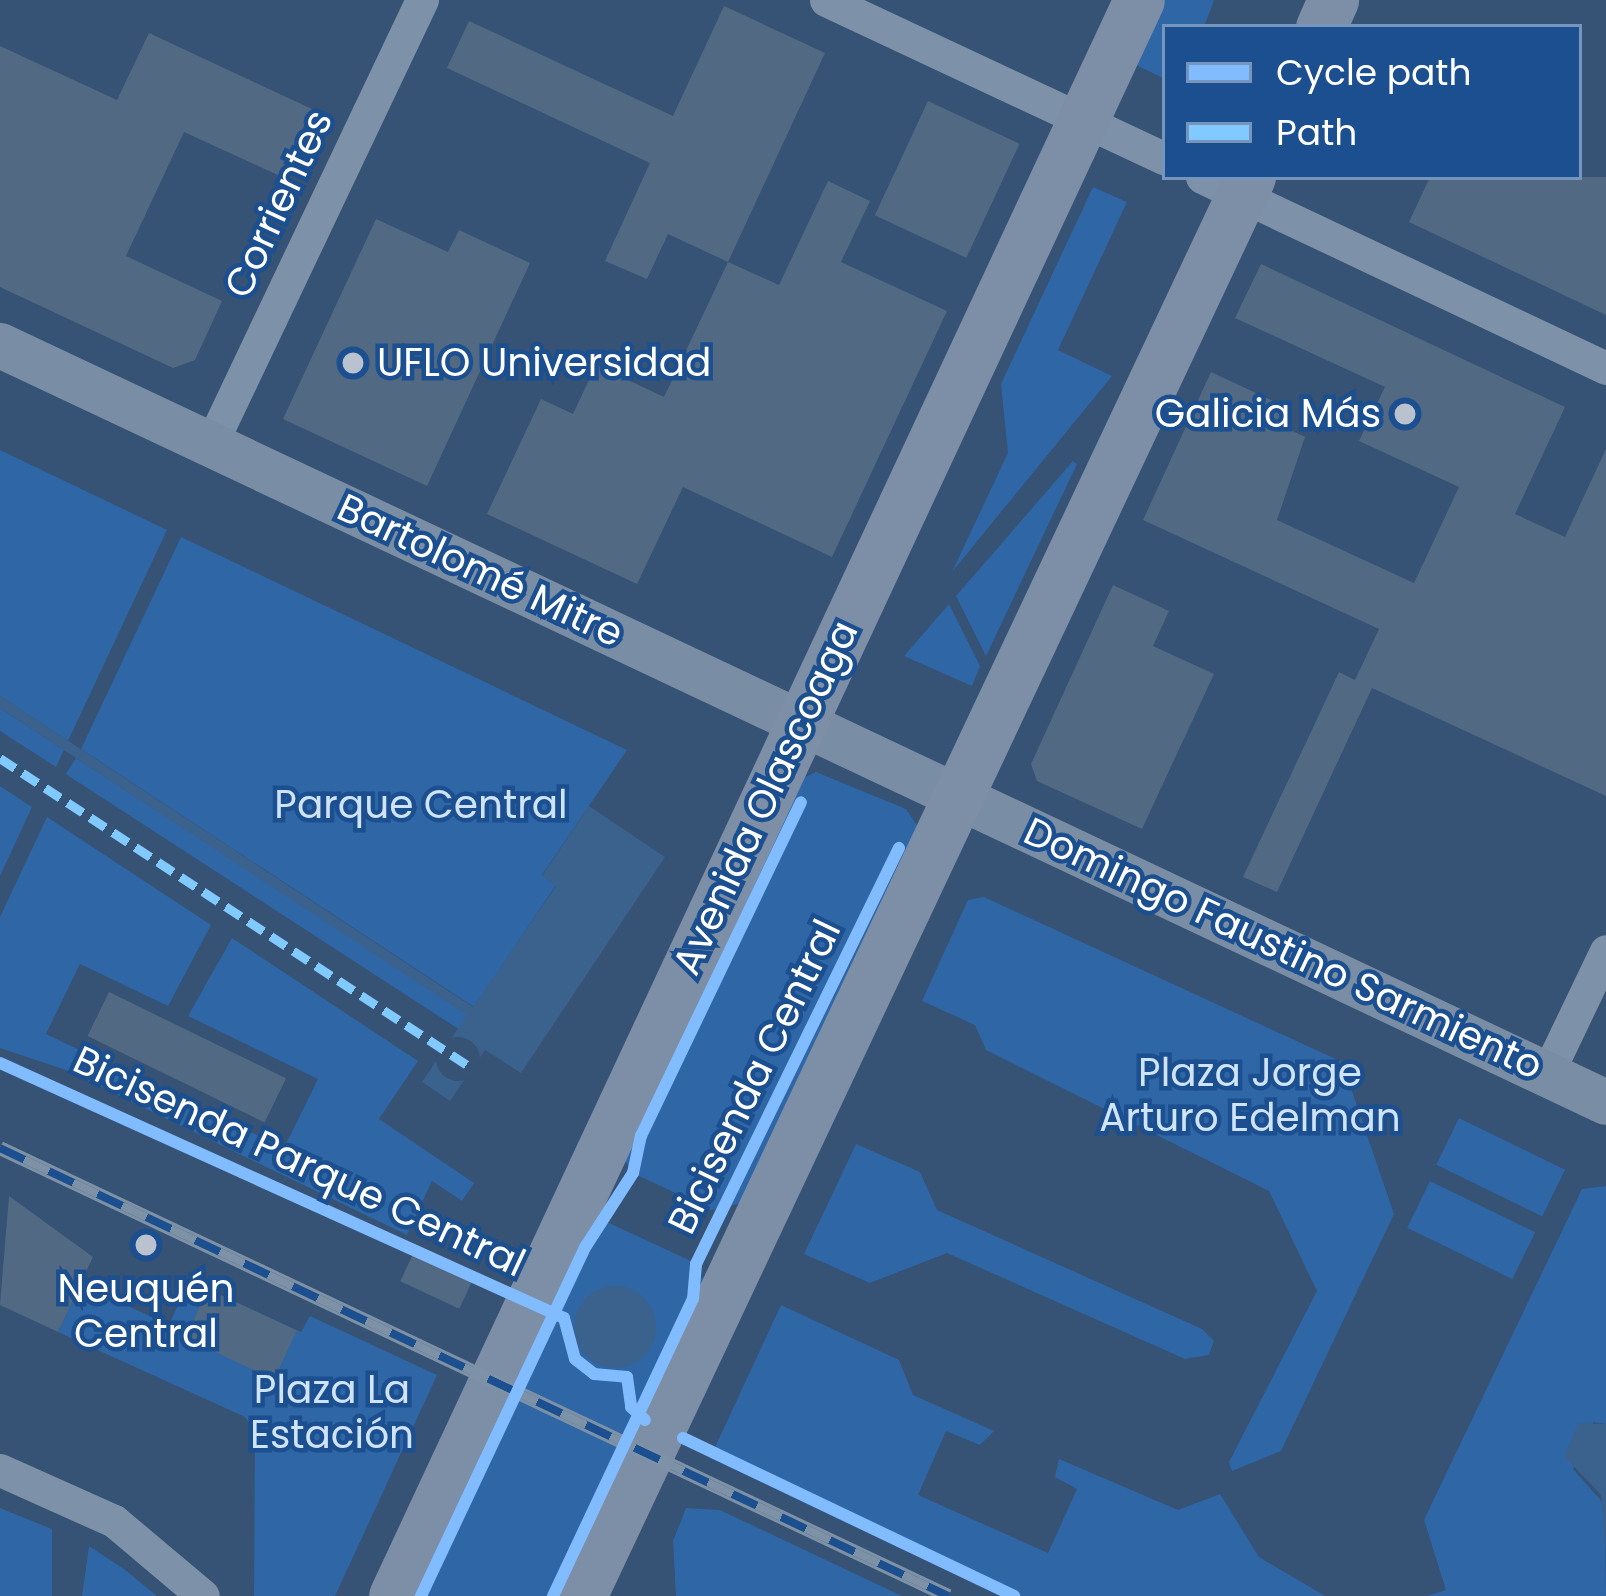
<!DOCTYPE html>
<html>
<head>
<meta charset="utf-8">
<style>
	body { margin:0 }
	#map { position:relative; width:1606px; height:1596px; overflow:hidden; background:#365274; font-family:Poppins,sans-serif }
	div>[style] { position:absolute }
	.green>* { inset:0; background:#2f66a5; transform-origin:0 0 }
	.water>* { inset:0; background:#3b618d }
	.round { border-radius:50% }
	.pier>* { inset:0; background:#365274 }
	.building>* { inset:0; background:#526984; transform-origin:0 0 }
	.street>* { height:33px; margin:-16.5px; padding:0 16.5px; transform-origin:16.5px; border-radius:16.5px; background:#7d92a8 }
	.secondary>* { height:45px; margin:-22.5px; padding:0 22.5px; transform-origin:22.5px; border-radius:22.5px; background:#798da4 }
	.primary>* { height:51px; margin:-25.5px; padding:0 25.5px; transform-origin:25.5px; border-radius:25.5px; background:#7d8ea7 }
	.rail>* { height:14px; margin-top:-7px; transform-origin:0; background:repeating-linear-gradient(90deg,#1b4f8f 0 27px,#7e92a7 0 54px); box-sizing:border-box; border-block:3px solid #7e92a7 }
	.quiet>* { height:9px; margin-top:-4.5px; transform-origin:0; background:repeating-linear-gradient(90deg,#80caff 0 18px,transparent 0 27px) }
	.cycleway>* { height:12px; margin:-6px; padding:0 6px; transform-origin:6px; border-radius:6px; background:#80bcff }
	.dots>* { width:33px; height:33px; translate:-50% -50%; box-sizing:border-box; border:6px solid #1b4f8f; border-radius:50% }
	span { translate:-50% -50%; white-space:nowrap; text-align:center; line-height:1.15; -webkit-text-stroke:9px #1b4f8f; paint-order:stroke }
	.street-label { font-size:39px; color:#fff }
	.poi-label { font-size:39px; color:#fff }
	.left { translate:0 -50%; text-align:left }
	.right { translate:-100% -50%; text-align:right }
	.park-label { font-size:39px; color:#cfe3fa }
	.legend { position:absolute; left:1162px; top:24px; width:420px; height:156px; box-sizing:border-box; background:#1b4f8f; border:3px solid #7695bc; margin:0; padding:15px 21px; list-style:none; font-size:36px; color:#fff }
	.legend li { display:flex; align-items:center; gap:24px; height:60px }
	.legend b { width:60px; border:3px solid #7695bc }
</style>
</head>
<body>
<div id="map">
	<div class="green">
		<div style="clip-path:polygon(1162px 0,1214px 0,1204px 27px,1165px 27px,1165px 79px,1132px 63px)"></div>
		<div style="clip-path:polygon(1093px 187px,1127px 202px,1058px 350px,1112px 376px,952px 572px,1008px 453px,1001px 384px)"></div>
		<div style="clip-path:polygon(0 450px,167px 530px,68px 741px,0 696px)"></div>
		<div style="clip-path:polygon(1073px 461px,1077px 464px,986px 656px,956px 596px)"></div>
		<div style="clip-path:polygon(181px 537px,627px 750px,542px 875px,556px 885px,474px 1007px,81px 749px)"></div>
		<div style="clip-path:polygon(949px 604px,980px 666px,972px 686px,904px 656px)"></div>
		<div style="clip-path:polygon(0 708px,64px 750px,56px 767px,0 731px)"></div>
		<div style="left:76px;top:758px;width:469px;height:19px;rotate:33deg"></div>
		<div style="clip-path:polygon(816px 772px,906px 809px,918px 827px,742px 1203px,711px 1210px,633px 1173px,624px 1159px,803px 778px)"></div>
		<div style="clip-path:polygon(0 786px,32px 807px,0 876px)"></div>
		<div style="clip-path:polygon(47px 817px,211px 925px,168px 1006px,80px 964px,46px 1034px,284px 1148px,318px 1079px,188px 1016px,232px 938px,418px 1061px,379px 1119px,474px 1183px,462px 1201px,432px 1181px,407px 1235px,66px 1070px,0 1048px,0 917px)"></div>
		<div style="clip-path:polygon(984px 897px,1342px 1062px,1394px 1214px,1281px 1451px,1232px 1471px,1229px 1462px,1317px 1291px,1269px 1191px,986px 1050px,975px 1025px,922px 1001px,968px 900px)"></div>
		<div style="left:1459px;top:1118px;width:118px;height:52px;rotate:26deg"></div>
		<div style="clip-path:polygon(856px 1144px,920px 1172px,937px 1210px,1202px 1329px,1214px 1341px,1209px 1355px,1185px 1359px,947px 1253px,870px 1283px,804px 1254px)"></div>
		<div style="left:1430px;top:1181px;width:117px;height:52px;rotate:26deg"></div>
		<div style="clip-path:polygon(1606px 1186px,1606px 1424px,1593px 1422px,1573px 1469px,1605px 1505px,1606px 1596px,1427px 1596px,1446px 1590px,1424px 1520px,1582px 1189px)"></div>
		<div style="clip-path:polygon(609px 1223px,689px 1260px,705px 1282px,561px 1596px,413px 1596px,596px 1224px)"></div>
		<div style="clip-path:polygon(189px 1281px,301px 1332px,310px 1316px,437px 1375px,335px 1596px,254px 1596px,255px 1432px,245px 1417px,58px 1332px,80px 1284px,169px 1325px)"></div>
		<div style="clip-path:polygon(781px 1305px,899px 1360px,913px 1395px,994px 1431px,980px 1445px,946px 1431px,918px 1495px,1048px 1553px,1077px 1489px,1055px 1477px,1059px 1459px,1178px 1510px,1220px 1494px,1259px 1557px,1325px 1596px,1001px 1596px,710px 1458px)"></div>
		<div style="clip-path:polygon(0 1508px,52px 1529px,52px 1596px,0 1596px)"></div>
		<div style="clip-path:polygon(686px 1508px,720px 1510px,902px 1596px,676px 1596px,673px 1541px)"></div>
		<div style="clip-path:polygon(89px 1546px,124px 1569px,157px 1596px,82px 1596px)"></div>
	</div>
	<div class="water">
		<div style="clip-path:polygon(0 696px,473px 1007px,556px 886px,542px 876px,589px 806px,665px 857px,521px 1073px,485px 1050px,450px 1101px,422px 1082px,467px 1015px,0 708px)"></div>
		<div class="round" style="left:574px;top:1286px;width:82px;height:82px"></div>
		<div style="clip-path:polygon(1579px 1423px,1606px 1424px,1606px 1553px,1601px 1495px,1564px 1456px)"></div>
	</div>
	<div class="pier">
		<div class="round" style="left:436px;top:1037px;width:44px;height:44px"></div>
	</div>
	<div class="building">
		<div style="clip-path:polygon(724px 6px,825px 53px,728px 262px,668px 234px,647px 279px,605px 261px,650px 163px,447px 68px,469px 21px,673px 116px)"></div>
		<div style="clip-path:polygon(149px 33px,312px 109px,280px 176px,184px 132px,126px 256px,222px 301px,195px 360px,173px 368px,0 287px,0 46px,117px 100px)"></div>
		<div style="left:928px;top:101px;width:101px;height:126px;rotate:25deg"></div>
		<div style="clip-path:polygon(1430px 177px,1606px 177px,1606px 315px,1409px 222px)"></div>
		<div style="clip-path:polygon(828px 181px,870px 201px,841px 262px,947px 311px,832px 557px,683px 487px,637px 584px,487px 514px,541px 399px,573px 414px,596px 365px,664px 397px,728px 262px,779px 285px)"></div>
		<div style="clip-path:polygon(376px 219px,448px 252px,459px 230px,530px 263px,427px 486px,283px 419px)"></div>
		<div style="clip-path:polygon(1261px 264px,1565px 407px,1515px 514px,1565px 537px,1606px 449px,1606px 796px,1372px 688px,1277px 892px,1243px 877px,1339px 672px,1355px 680px,1379px 629px,1143px 520px,1211px 372px,1288px 408px,1280px 425px,1305px 437px,1277px 520px,1414px 583px,1459px 487px,1359px 441px,1385px 387px,1235px 318px)"></div>
		<div style="clip-path:polygon(1113px 585px,1169px 611px,1153px 646px,1214px 674px,1142px 829px,1037px 781px,1031px 764px)"></div>
		<div style="left:109px;top:992px;width:197px;height:49px;rotate:26deg"></div>
		<div style="clip-path:polygon(9px 1196px,93px 1257px,58px 1332px,0 1305px)"></div>
		<div style="left:413px;top:1254px;width:65px;height:30px;rotate:25deg"></div>
		<div style="left:208px;top:1289px;width:98px;height:54px;rotate:25deg"></div>
	</div>
	<div class="street">
		<div style="left:826px;top:0;width:374px;rotate:25.1deg"></div>
		<div style="left:1202px;top:177px;width:447px;rotate:25.3deg"></div>
		<div style="left:211px;top:444px;width:492px;rotate:-64.6deg"></div>
		<div style="left:1547px;top:1074px;width:136px;rotate:-64.4deg"></div>
		<div style="left:0;top:1470px;width:125px;rotate:24.1deg"></div>
		<div style="left:114px;top:1521px;width:116px;rotate:40.1deg"></div>
	</div>
	<div class="secondary">
		<div style="left:0;top:345px;width:1775px;rotate:25.24deg"></div>
	</div>
	<div class="primary">
		<div style="left:1321px;top:27px;width:30px;rotate:-66deg"></div>
		<div style="left:394px;top:1596px;width:1761px;rotate:-64.98deg"></div>
		<div style="left:581px;top:1596px;width:1569px;rotate:-64.76deg"></div>
	</div>
	<div class="rail">
		<div style="left:0;top:1148px;width:1049px;rotate:25.29deg"></div>
	</div>
	<div class="quiet">
		<div style="left:0;top:758px;width:565px;rotate:33.3deg"></div>
	</div>
	<div class="cycleway">
		<div style="left:0;top:1063px;width:619px;rotate:24.33deg"></div>
		<div style="left:564px;top:1318px;width:42px;rotate:75deg"></div>
		<div style="left:575px;top:1359px;width:24px;rotate:38deg"></div>
		<div style="left:594px;top:1374px;width:33px;rotate:5deg"></div>
		<div style="left:627px;top:1377px;width:30px;rotate:82deg"></div>
		<div style="left:631px;top:1407px;width:19px;rotate:43deg"></div>
		<div style="left:683px;top:1438px;width:367px;rotate:25.5deg"></div>
		<div style="left:421px;top:1596px;width:387px;rotate:-64.8deg"></div>
		<div style="left:586px;top:1246px;width:87px;rotate:-57.2deg"></div>
		<div style="left:633px;top:1173px;width:38px;rotate:-78deg"></div>
		<div style="left:641px;top:1136px;width:370px;rotate:-64.4deg"></div>
		<div style="left:553px;top:1596px;width:328px;rotate:-64.8deg"></div>
		<div style="left:693px;top:1299px;width:35px;rotate:-85deg"></div>
		<div style="left:696px;top:1264px;width:463px;rotate:-64deg"></div>
	</div>
	<div class="dots">
		<div style="left:353px;top:363px;background:#b9c2ce"></div>
		<div style="left:1405px;top:414px;background:#b9c2ce"></div>
		<div style="left:146px;top:1245px;background:#b9c2ce"></div>
	</div>
	<div class="street-label">
		<span style="left:279px;top:204px;rotate:-65deg">Corrientes</span>
		<span style="left:480px;top:571px;rotate:25deg">Bartolomé Mitre</span>
		<span style="left:766px;top:798px;rotate:-65deg">Avenida Olascoaga</span>
		<span style="left:1283px;top:949px;rotate:25deg">Domingo Faustino Sarmiento</span>
		<span style="left:755px;top:1077px;rotate:-64deg">Bicisenda Central</span>
		<span style="left:299px;top:1162px;rotate:25deg">Bicisenda Parque Central</span>
	</div>
	<div class="poi-label">
		<span class="left" style="left:377px;top:363px">UFLO Universidad</span>
		<span class="right" style="left:1381px;top:414px">Galicia Más</span>
		<span style="left:146px;top:1312px">Neuquén<br>Central</span>
	</div>
	<div class="park-label">
		<span style="left:421px;top:805px">Parque Central</span>
		<span style="left:1250px;top:1096px">Plaza Jorge<br>Arturo Edelman</span>
		<span style="left:332px;top:1413px">Plaza La<br>Estación</span>
	</div>
	<ul class="legend">
	<li><b style="height:15px;background:#80bcff"></b>Cycle path</li>
	<li><b style="height:15px;background:#80caff"></b>Path</li>
	</ul>
</div>
</body>
</html>
